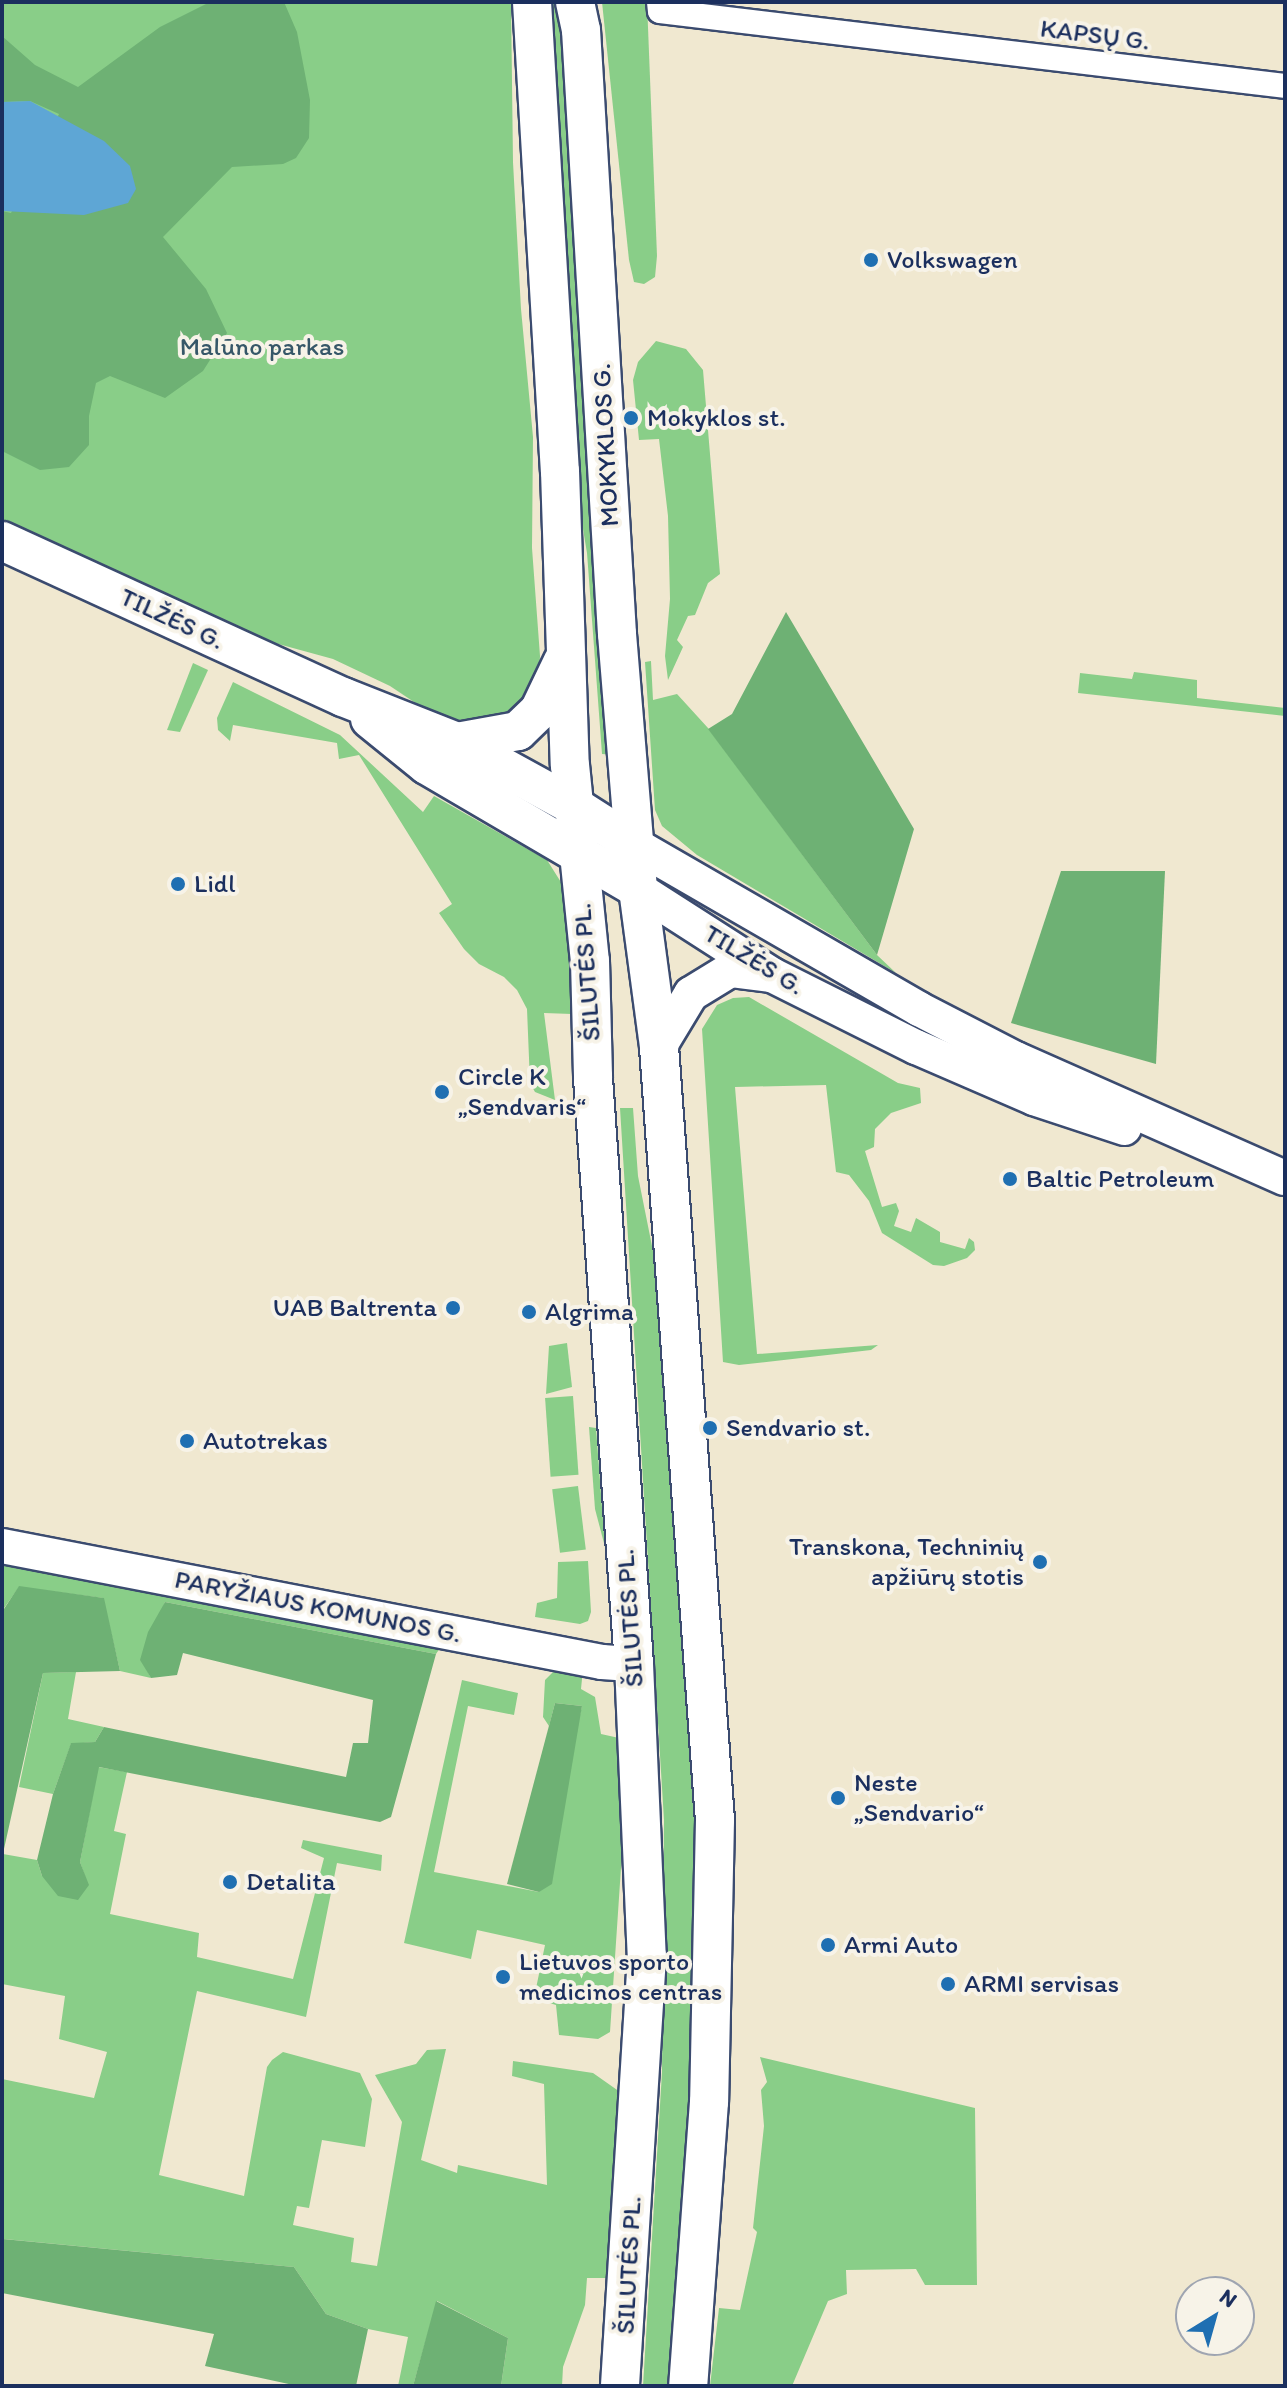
<!DOCTYPE html>
<html>
<head>
<meta charset="utf-8">
<style>
	body { margin:0 }
	#map { position:relative; width:1287px; height:2388px; overflow:hidden; background:#f0e8d0; font-family:Itim,sans-serif }
	div>[style] { position:absolute }
	.green>* { inset:0; background:#89ce88; transform-origin:0 0 }
	.forest>* { inset:0; background:#6eb174 }
	.water>* { inset:0; background:#5ea6d5 }
	.roads { filter:drop-shadow(2px 0 #3b4b6f) drop-shadow(-2px 0 #3b4b6f) drop-shadow(0 2px #3b4b6f) drop-shadow(0 -2px #3b4b6f) }
	.street>* { height:24px; margin:-12px; padding:0 12px; transform-origin:12px; border-radius:12px; background:#fff }
	.secondary>* { height:34px; margin:-17px; padding:0 17px; transform-origin:17px; border-radius:17px; background:#fff }
	.primary>* { height:38px; margin:-19px; padding:0 19px; transform-origin:19px; border-radius:19px; background:#fff }
	.dots>* { width:22px; height:22px; translate:-50% -50%; box-sizing:border-box; border:4px solid #f7f3e8; border-radius:50% }
	span { translate:-50% -50%; white-space:nowrap; text-align:center; line-height:1.15; -webkit-text-stroke:8px #f7f3e8; paint-order:stroke }
	.street-label { font-size:26px; color:#1b2f5e }
	.poi-label { font-size:26px; color:#1b2f5e }
	.left { translate:0 -50%; text-align:left }
	.right { translate:-100% -50%; text-align:right }
	.park-label { font-size:26px; color:#365768 }
	.frame { position:absolute; inset:0; border:4px solid #1b2f5e; pointer-events:none }
	.north { position:absolute; left:1175px; top:2276px; width:80px; height:80px; box-sizing:border-box; background:#f7f3e8; border:2px solid #9fa5b1; border-radius:50%; rotate:37deg; font-size:22px; font-weight:700; line-height:32px; text-align:center; color:#1b2f5e }
	.north::after { content:''; display:block; margin:auto; width:28px; height:36px; background:#1f6fb2; clip-path:polygon(50% 0,100% 100%,50% 72%,0 100%) }
</style>
</head>
<body>
<div id="map">
	<div class="green">
		<div style="clip-path:polygon(2px 2px,511px 2px,513px 162px,521px 309px,533px 437px,532px 548px,540px 656px,539px 683px,532px 703px,482px 733px,438px 718px,390px 686px,333px 659px,271px 642px,2px 521px)"></div>
		<div style="clip-path:polygon(545px 2px,564px 2px,616px 755px,602px 754px,587px 553px,573px 469px)"></div>
		<div style="clip-path:polygon(602px 2px,647px 2px,657px 256px,655px 277px,644px 284px,634px 282px,629px 260px)"></div>
		<div style="clip-path:polygon(656px 341px,686px 349px,703px 370px,720px 574px,708px 583px,695px 615px,688px 616px,677px 640px,683px 647px,668px 680px,665px 656px,670px 599px,668px 516px,659px 439px,639px 440px,633px 380px,638px 362px)"></div>
		<div style="clip-path:polygon(651px 661px,653px 700px,677px 694px,708px 728px,877px 955px,896px 973px,697px 855px,662px 826px,655px 810px,645px 662px)"></div>
		<div style="clip-path:polygon(193px 663px,208px 670px,180px 732px,167px 730px)"></div>
		<div style="clip-path:polygon(1134px 672px,1197px 680px,1197px 698px,1285px 708px,1285px 716px,1078px 693px,1080px 673px,1132px 679px)"></div>
		<div style="clip-path:polygon(233px 682px,340px 735px,423px 812px,434px 796px,547px 860px,569px 895px,572px 1014px,544px 1013px,555px 1100px,535px 1092px,530px 1083px,527px 1009px,517px 990px,504px 977px,479px 964px,464px 949px,439px 913px,452px 904px,359px 755px,339px 759px,337px 743px,233px 725px,230px 741px,218px 730px,217px 718px)"></div>
		<div style="clip-path:polygon(749px 997px,898px 1083px,920px 1088px,921px 1103px,891px 1113px,875px 1129px,874px 1147px,865px 1151px,882px 1207px,896px 1203px,899px 1211px,894px 1226px,911px 1232px,916px 1218px,940px 1232px,940px 1242px,965px 1249px,969px 1238px,974px 1242px,975px 1250px,967px 1258px,944px 1266px,933px 1265px,882px 1233px,869px 1201px,849px 1175px,836px 1172px,826px 1085px,735px 1087px,757px 1354px,878px 1345px,871px 1350px,739px 1365px,723px 1362px,702px 1029px,717px 1005px,733px 998px)"></div>
		<div style="clip-path:polygon(620px 1108px,633px 1108px,638px 1176px,656px 1266px,696px 1810px,694px 2042px,675px 2386px,643px 2386px,662px 2072px,664px 1820px)"></div>
		<div style="clip-path:polygon(567px 1343px,572px 1387px,546px 1394px,549px 1346px)"></div>
		<div style="left:573px;top:1396px;width:79px;height:28px;rotate:86deg"></div>
		<div style="clip-path:polygon(589px 1427px,596px 1428px,605px 1547px,595px 1509px)"></div>
		<div style="left:578px;top:1486px;width:64px;height:26px;rotate:83deg"></div>
		<div style="clip-path:polygon(2px 1557px,444px 1642px,436px 1654px,165px 1602px,141px 1659px,151px 1678px,120px 1671px,103px 1598px,19px 1587px,2px 1611px)"></div>
		<div style="clip-path:polygon(588px 1561px,591px 1612px,588px 1621px,580px 1624px,535px 1617px,537px 1603px,557px 1598px,558px 1562px)"></div>
		<div style="clip-path:polygon(560px 1665px,583px 1669px,581px 1689px,595px 1697px,601px 1734px,619px 1738px,622px 1853px,610px 2032px,598px 2039px,559px 2035px,556px 2005px,534px 1998px,545px 1945px,477px 1930px,471px 1959px,404px 1943px,462px 1680px,518px 1693px,514px 1715px,468px 1706px,434px 1872px,539px 1892px,582px 1706px,555px 1703px,549px 1726px,543px 1717px,545px 1680px)"></div>
		<div style="clip-path:polygon(76px 1672px,68px 1719px,104px 1727px,95px 1742px,71px 1744px,53px 1794px,19px 1787px,43px 1673px)"></div>
		<div style="clip-path:polygon(98px 1767px,127px 1772px,114px 1831px,126px 1834px,110px 1914px,199px 1933px,197px 1957px,293px 1979px,324px 1858px,301px 1848px,303px 1840px,382px 1855px,381px 1871px,337px 1863px,306px 2017px,197px 1991px,159px 2175px,244px 2196px,267px 2067px,272px 2060px,283px 2052px,360px 2073px,372px 2099px,365px 2147px,322px 2140px,309px 2208px,297px 2206px,293px 2225px,354px 2238px,351px 2262px,377px 2266px,402px 2122px,375px 2075px,416px 2064px,427px 2050px,446px 2049px,421px 2160px,457px 2173px,458px 2165px,547px 2185px,544px 2084px,512px 2076px,513px 2061px,593px 2073px,620px 2092px,609px 2278px,587px 2278px,585px 2305px,563px 2367px,562px 2386px,501px 2386px,508px 2338px,437px 2301px,413px 2386px,398px 2386px,408px 2337px,368px 2329px,326px 2314px,294px 2267px,4px 2239px,2px 2243px,2px 2079px,94px 2098px,107px 2052px,59px 2039px,65px 1996px,2px 1984px,2px 1858px,3px 1854px,37px 1860px,42px 1876px,88px 1885px,80px 1862px)"></div>
		<div style="clip-path:polygon(760px 2057px,975px 2108px,977px 2285px,925px 2285px,916px 2269px,846px 2270px,847px 2294px,828px 2301px,792px 2386px,710px 2386px,719px 2308px,740px 2310px,757px 2232px,753px 2228px,764px 2126px,761px 2090px,767px 2082px)"></div>
	</div>
	<div class="forest">
		<div style="clip-path:polygon(210px 2px,284px 2px,297px 32px,310px 100px,309px 138px,296px 158px,283px 164px,232px 167px,163px 237px,206px 289px,227px 333px,203px 371px,165px 398px,110px 376px,96px 383px,89px 416px,89px 445px,69px 467px,40px 470px,2px 451px,2px 211px,11px 213px,59px 114px,30px 101px,2px 102px,2px 36px,35px 65px,78px 87px,160px 27px)"></div>
		<div style="clip-path:polygon(786px 612px,914px 829px,877px 955px,708px 729px,732px 714px)"></div>
		<div style="clip-path:polygon(1061px 871px,1165px 871px,1156px 1064px,1011px 1023px)"></div>
		<div style="clip-path:polygon(19px 1586px,104px 1598px,120px 1671px,43px 1673px,2px 1858px,2px 1612px)"></div>
		<div style="clip-path:polygon(165px 1602px,436px 1654px,391px 1817px,380px 1822px,99px 1767px,80px 1862px,89px 1885px,78px 1900px,58px 1896px,42px 1876px,37px 1860px,53px 1794px,71px 1743px,95px 1742px,104px 1727px,346px 1777px,353px 1743px,368px 1743px,373px 1700px,183px 1653px,177px 1675px,151px 1678px,140px 1660px,148px 1632px)"></div>
		<div style="clip-path:polygon(555px 1703px,582px 1706px,552px 1884px,539px 1892px,507px 1884px)"></div>
		<div style="clip-path:polygon(3px 2239px,294px 2267px,326px 2314px,368px 2329px,356px 2386px,298px 2386px,205px 2366px,214px 2334px,2px 2293px)"></div>
		<div style="clip-path:polygon(436px 2301px,508px 2338px,501px 2386px,413px 2386px)"></div>
	</div>
	<div class="water">
		<div style="clip-path:polygon(30px 101px,104px 141px,130px 166px,136px 189px,128px 203px,84px 215px,2px 211px,2px 102px)"></div>
	</div>
	<div class="roads">
		<div class="street">
			<div style="left:659px;top:2px;width:9px;rotate:84deg"></div>
			<div style="left:660px;top:11px;width:629px;rotate:6.84deg"></div>
		</div>
		<div class="secondary">
			<div style="left:635px;top:845px;width:328px;rotate:30deg"></div>
			<div style="left:919px;top:1009px;width:109px;rotate:27.3deg"></div>
			<div style="left:1016px;top:1059px;width:294px;rotate:23.9deg"></div>
			<div style="left:638px;top:889px;width:159px;rotate:32.7deg"></div>
			<div style="left:772px;top:975px;width:161px;rotate:26.6deg"></div>
			<div style="left:916px;top:1047px;width:129px;rotate:23.4deg"></div>
			<div style="left:1034px;top:1098px;width:95px;rotate:18.4deg"></div>
			<div style="left:659px;top:1047px;width:62px;rotate:-58.9deg"></div>
			<div style="left:691px;top:994px;width:46px;rotate:-31.6deg"></div>
			<div style="left:730px;top:970px;width:40px;rotate:7.1deg"></div>
			<div style="left:2px;top:1546px;width:611px;rotate:10.94deg"></div>
			<div style="left:602px;top:1662px;width:32px;rotate:4deg"></div>
		</div>
		<div class="primary">
			<div style="left:532px;top:2px;width:470px;rotate:86.6deg"></div>
			<div style="left:560px;top:471px;width:294px;rotate:88.1deg"></div>
			<div style="left:570px;top:765px;width:197px;rotate:84.2deg"></div>
			<div style="left:590px;top:961px;width:117px;rotate:88.5deg"></div>
			<div style="left:593px;top:1078px;width:587px;rotate:86deg"></div>
			<div style="left:634px;top:1664px;width:292px;rotate:87.5deg"></div>
			<div style="left:647px;top:1956px;width:431px;rotate:93.6deg"></div>
			<div style="left:575px;top:2px;width:29px;rotate:78deg"></div>
			<div style="left:581px;top:30px;width:605px;rotate:86.59deg"></div>
			<div style="left:617px;top:634px;width:256px;rotate:85.3deg"></div>
			<div style="left:638px;top:889px;width:159px;rotate:82.4deg"></div>
			<div style="left:659px;top:1047px;width:775px;rotate:85.86deg"></div>
			<div style="left:715px;top:1820px;width:282px;rotate:91.2deg"></div>
			<div style="left:709px;top:2102px;width:285px;rotate:94.2deg"></div>
			<div style="left:2px;top:541px;width:375px;rotate:24.6deg"></div>
			<div style="left:343px;top:697px;width:123px;rotate:21.5deg"></div>
			<div style="left:457px;top:742px;width:133px;rotate:28.7deg"></div>
			<div style="left:574px;top:806px;width:72px;rotate:32.6deg"></div>
			<div style="left:370px;top:719px;width:73px;rotate:38.9deg"></div>
			<div style="left:427px;top:765px;width:245px;rotate:30.4deg"></div>
			<div style="left:457px;top:742px;width:62px;rotate:-10.2deg"></div>
			<div style="left:518px;top:731px;width:29px;rotate:-44deg"></div>
			<div style="left:539px;top:711px;width:55px;rotate:-64.4deg"></div>
		</div>
	</div>
	<div class="dots">
		<div style="left:871px;top:260px;background:#1f6fb2"></div>
		<div style="left:631px;top:418px;background:#1f6fb2"></div>
		<div style="left:178px;top:884px;background:#1f6fb2"></div>
		<div style="left:442px;top:1092px;background:#1f6fb2"></div>
		<div style="left:1010px;top:1179px;background:#1f6fb2"></div>
		<div style="left:453px;top:1308px;background:#1f6fb2"></div>
		<div style="left:529px;top:1312px;background:#1f6fb2"></div>
		<div style="left:710px;top:1428px;background:#1f6fb2"></div>
		<div style="left:187px;top:1441px;background:#1f6fb2"></div>
		<div style="left:1040px;top:1562px;background:#1f6fb2"></div>
		<div style="left:838px;top:1798px;background:#1f6fb2"></div>
		<div style="left:230px;top:1882px;background:#1f6fb2"></div>
		<div style="left:828px;top:1945px;background:#1f6fb2"></div>
		<div style="left:503px;top:1977px;background:#1f6fb2"></div>
		<div style="left:948px;top:1984px;background:#1f6fb2"></div>
	</div>
	<div class="street-label">
		<span style="left:1095px;top:35px;rotate:7deg">KAPSŲ G.</span>
		<span style="left:606px;top:445px;rotate:-93deg">MOKYKLOS G.</span>
		<span style="left:172px;top:619px;rotate:25deg">TILŽĖS G.</span>
		<span style="left:754px;top:960px;rotate:31deg">TILŽĖS G.</span>
		<span style="left:587px;top:972px;rotate:-94deg">ŠILUTĖS PL.</span>
		<span style="left:318px;top:1607px;rotate:11deg">PARYŽIAUS KOMUNOS G.</span>
		<span style="left:630px;top:1618px;rotate:-94deg">ŠILUTĖS PL.</span>
		<span style="left:629px;top:2265px;rotate:-87deg">ŠILUTĖS PL.</span>
	</div>
	<div class="poi-label">
		<span class="left" style="left:887px;top:260px">Volkswagen</span>
		<span class="left" style="left:647px;top:418px">Mokyklos st.</span>
		<span class="left" style="left:194px;top:884px">Lidl</span>
		<span class="left" style="left:458px;top:1092px">Circle K<br>„Sendvaris“</span>
		<span class="left" style="left:1026px;top:1179px">Baltic Petroleum</span>
		<span class="right" style="left:437px;top:1308px">UAB Baltrenta</span>
		<span class="left" style="left:545px;top:1312px">Algrima</span>
		<span class="left" style="left:726px;top:1428px">Sendvario st.</span>
		<span class="left" style="left:203px;top:1441px">Autotrekas</span>
		<span class="right" style="left:1024px;top:1562px">Transkona, Techninių<br>apžiūrų stotis</span>
		<span class="left" style="left:854px;top:1798px">Neste<br>„Sendvario“</span>
		<span class="left" style="left:246px;top:1882px">Detalita</span>
		<span class="left" style="left:844px;top:1945px">Armi Auto</span>
		<span class="left" style="left:519px;top:1977px">Lietuvos sporto<br>medicinos centras</span>
		<span class="left" style="left:964px;top:1984px">ARMI servisas</span>
	</div>
	<div class="park-label">
		<span style="left:262px;top:347px">Malūno parkas</span>
	</div>
	<div class="frame"></div>
	<div class="north">N</div>
</div>
</body>
</html>
